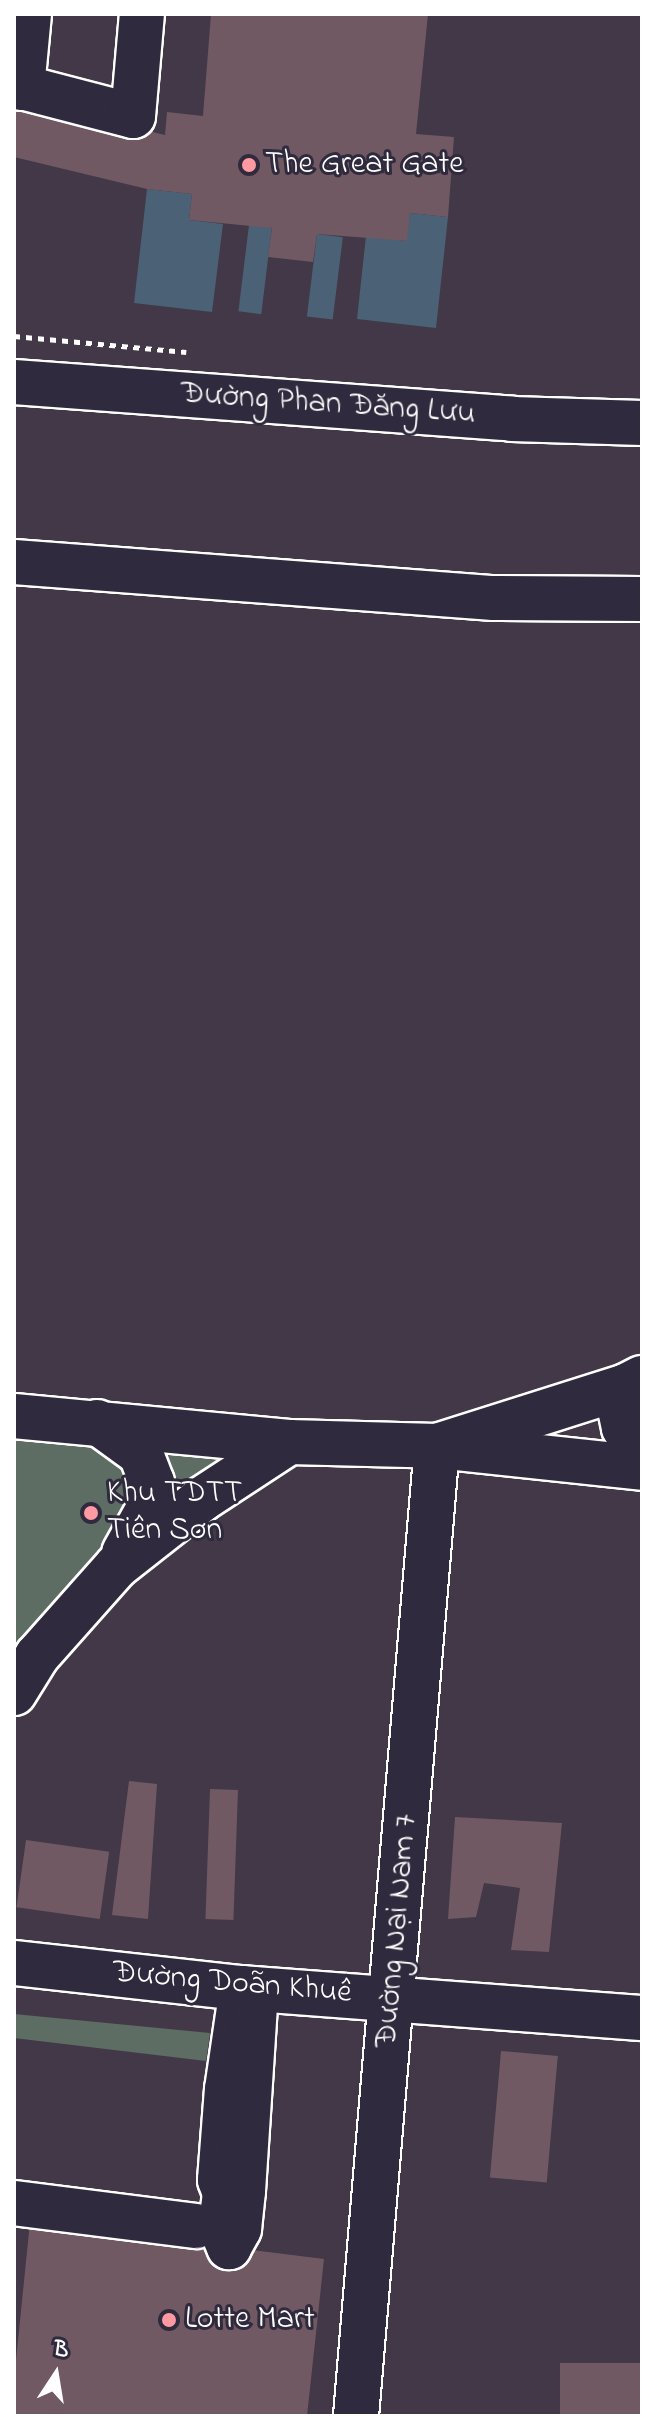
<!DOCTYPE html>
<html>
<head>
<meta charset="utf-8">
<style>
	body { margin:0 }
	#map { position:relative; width:656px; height:2430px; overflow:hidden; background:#423848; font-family:"Indie Flower",sans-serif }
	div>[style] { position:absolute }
	.green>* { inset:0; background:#5e6d64 }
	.water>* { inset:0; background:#4b6176; transform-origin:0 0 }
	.building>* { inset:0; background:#705963; transform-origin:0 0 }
	.path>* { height:5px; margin-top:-2.5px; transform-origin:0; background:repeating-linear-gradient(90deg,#fff 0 6px,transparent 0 12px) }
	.roads { filter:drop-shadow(2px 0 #fff) drop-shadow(-2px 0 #fff) drop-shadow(0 2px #fff) drop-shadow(0 -2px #fff) }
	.minor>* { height:44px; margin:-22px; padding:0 22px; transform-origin:22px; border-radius:22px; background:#2f2a3d }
	.dots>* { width:22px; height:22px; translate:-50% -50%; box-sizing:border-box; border:4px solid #2f2a3d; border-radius:50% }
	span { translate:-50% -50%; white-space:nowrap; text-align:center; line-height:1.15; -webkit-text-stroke:6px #2f2a3d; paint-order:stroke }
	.poi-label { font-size:32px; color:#fff }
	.left { translate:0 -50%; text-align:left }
	.street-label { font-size:32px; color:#fff }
	.frame { position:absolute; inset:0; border:16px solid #fff; pointer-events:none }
	.north { position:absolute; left:16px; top:2334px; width:80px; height:80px; -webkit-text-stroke:6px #2f2a3d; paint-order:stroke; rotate:12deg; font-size:22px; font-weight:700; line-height:32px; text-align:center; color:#fff }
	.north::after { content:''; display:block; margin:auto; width:28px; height:36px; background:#fff; clip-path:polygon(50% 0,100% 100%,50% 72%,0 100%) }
</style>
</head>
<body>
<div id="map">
	<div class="green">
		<div style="clip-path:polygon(14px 1430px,248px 1456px,14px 1675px)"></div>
		<div style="clip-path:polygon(14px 2014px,210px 2033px,206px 2061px,14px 2038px)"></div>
	</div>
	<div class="water">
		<div style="clip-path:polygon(147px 189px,192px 194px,189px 220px,223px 224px,212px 312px,134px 303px)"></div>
		<div style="clip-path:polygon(410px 213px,448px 217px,436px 328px,357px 319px,366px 236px,406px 241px)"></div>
		<div style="left:249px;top:225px;width:23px;height:87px;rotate:7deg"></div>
		<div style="left:317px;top:234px;width:26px;height:83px;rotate:7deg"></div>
	</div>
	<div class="building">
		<div style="clip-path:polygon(211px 14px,428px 14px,416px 134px,454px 137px,448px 217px,410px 213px,407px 241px,317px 234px,313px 262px,268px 257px,272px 228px,189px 220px,192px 194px,147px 189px,14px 157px,14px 99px,165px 135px,167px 112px,203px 116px)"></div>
		<div style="clip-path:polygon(129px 1781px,157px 1784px,148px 1919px,112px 1915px)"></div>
		<div style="left:210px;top:1789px;width:28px;height:130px;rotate:2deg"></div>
		<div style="clip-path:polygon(455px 1817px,562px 1823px,549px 1952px,511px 1950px,520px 1888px,484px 1883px,476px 1917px,448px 1919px)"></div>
		<div style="left:26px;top:1840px;width:84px;height:68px;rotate:8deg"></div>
		<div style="left:501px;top:2051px;width:57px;height:127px;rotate:5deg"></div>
		<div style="clip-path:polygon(30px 2222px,324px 2259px,307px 2416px,14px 2416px,14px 2380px)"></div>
		<div style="left:560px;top:2363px;width:82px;height:53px"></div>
	</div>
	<div class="path">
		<div style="left:14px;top:336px;width:173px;rotate:5.3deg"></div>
	</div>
	<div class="roads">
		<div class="minor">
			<div style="left:14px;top:85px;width:123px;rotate:14.6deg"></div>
			<div style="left:133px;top:116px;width:102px;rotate:-85deg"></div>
			<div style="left:22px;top:88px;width:74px;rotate:-84.6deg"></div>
			<div style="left:14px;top:382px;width:499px;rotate:4.2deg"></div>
			<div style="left:512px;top:419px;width:130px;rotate:1.8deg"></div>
			<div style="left:14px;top:562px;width:481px;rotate:4.3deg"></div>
			<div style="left:494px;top:598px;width:148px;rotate:0.4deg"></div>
			<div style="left:626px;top:1386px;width:24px;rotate:105deg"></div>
			<div style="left:620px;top:1409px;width:19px;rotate:78deg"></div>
			<div style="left:624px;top:1428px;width:31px;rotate:54deg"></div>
			<div style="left:14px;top:1416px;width:276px;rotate:5.4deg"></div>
			<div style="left:97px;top:1422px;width:54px;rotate:36deg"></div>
			<div style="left:141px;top:1454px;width:30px;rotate:69deg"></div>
			<div style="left:152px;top:1482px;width:26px;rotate:97deg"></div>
			<div style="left:149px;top:1508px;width:51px;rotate:119.1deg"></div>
			<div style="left:14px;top:1693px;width:44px;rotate:-58.1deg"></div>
			<div style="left:37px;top:1656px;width:120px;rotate:-48.4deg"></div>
			<div style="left:117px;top:1566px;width:108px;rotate:-38.2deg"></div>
			<div style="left:202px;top:1499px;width:104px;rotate:-33.2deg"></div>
			<div style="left:289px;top:1442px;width:148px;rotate:1.5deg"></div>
			<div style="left:437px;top:1446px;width:198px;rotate:-17.6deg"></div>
			<div style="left:626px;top:1386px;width:18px;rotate:-27deg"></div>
			<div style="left:14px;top:1963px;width:229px;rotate:6.3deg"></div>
			<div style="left:242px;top:1988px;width:401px;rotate:4.3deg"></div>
			<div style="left:242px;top:1988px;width:102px;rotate:98.4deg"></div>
			<div style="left:227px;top:2089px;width:91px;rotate:94.4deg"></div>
			<div style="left:220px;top:2180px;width:14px;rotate:69deg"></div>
			<div style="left:225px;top:2193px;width:35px;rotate:97deg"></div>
			<div style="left:221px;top:2228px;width:21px;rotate:67deg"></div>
			<div style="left:229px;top:2247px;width:21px;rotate:-61deg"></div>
			<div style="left:239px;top:2229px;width:38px;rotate:-84deg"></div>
			<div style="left:243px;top:2191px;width:202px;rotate:-86.3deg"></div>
			<div style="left:14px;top:2203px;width:184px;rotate:7.2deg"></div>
			<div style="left:356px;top:2416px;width:973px;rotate:-85.23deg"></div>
			<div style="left:437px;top:1446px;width:206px;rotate:6.1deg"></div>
		</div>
	</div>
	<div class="dots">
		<div style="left:249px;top:165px;background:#ff9aa2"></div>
		<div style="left:91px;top:1513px;background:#ff9aa2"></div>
		<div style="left:169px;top:2320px;background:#ff9aa2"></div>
	</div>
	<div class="poi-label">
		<span class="left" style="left:265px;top:165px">The Great Gate</span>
		<span class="left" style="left:107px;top:1513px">Khu TDTT<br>Tiên Sơn</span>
		<span class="left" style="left:185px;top:2320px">Lotte Mart</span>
	</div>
	<div class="street-label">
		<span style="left:328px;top:405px;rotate:4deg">Đường Phan Đăng Lưu</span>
		<span style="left:398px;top:1931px;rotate:-85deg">Đường Nại Nam 7</span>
		<span style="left:232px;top:1984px;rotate:5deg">Đường Doãn Khuê</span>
	</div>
	<div class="frame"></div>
	<div class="north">B</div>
</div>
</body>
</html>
